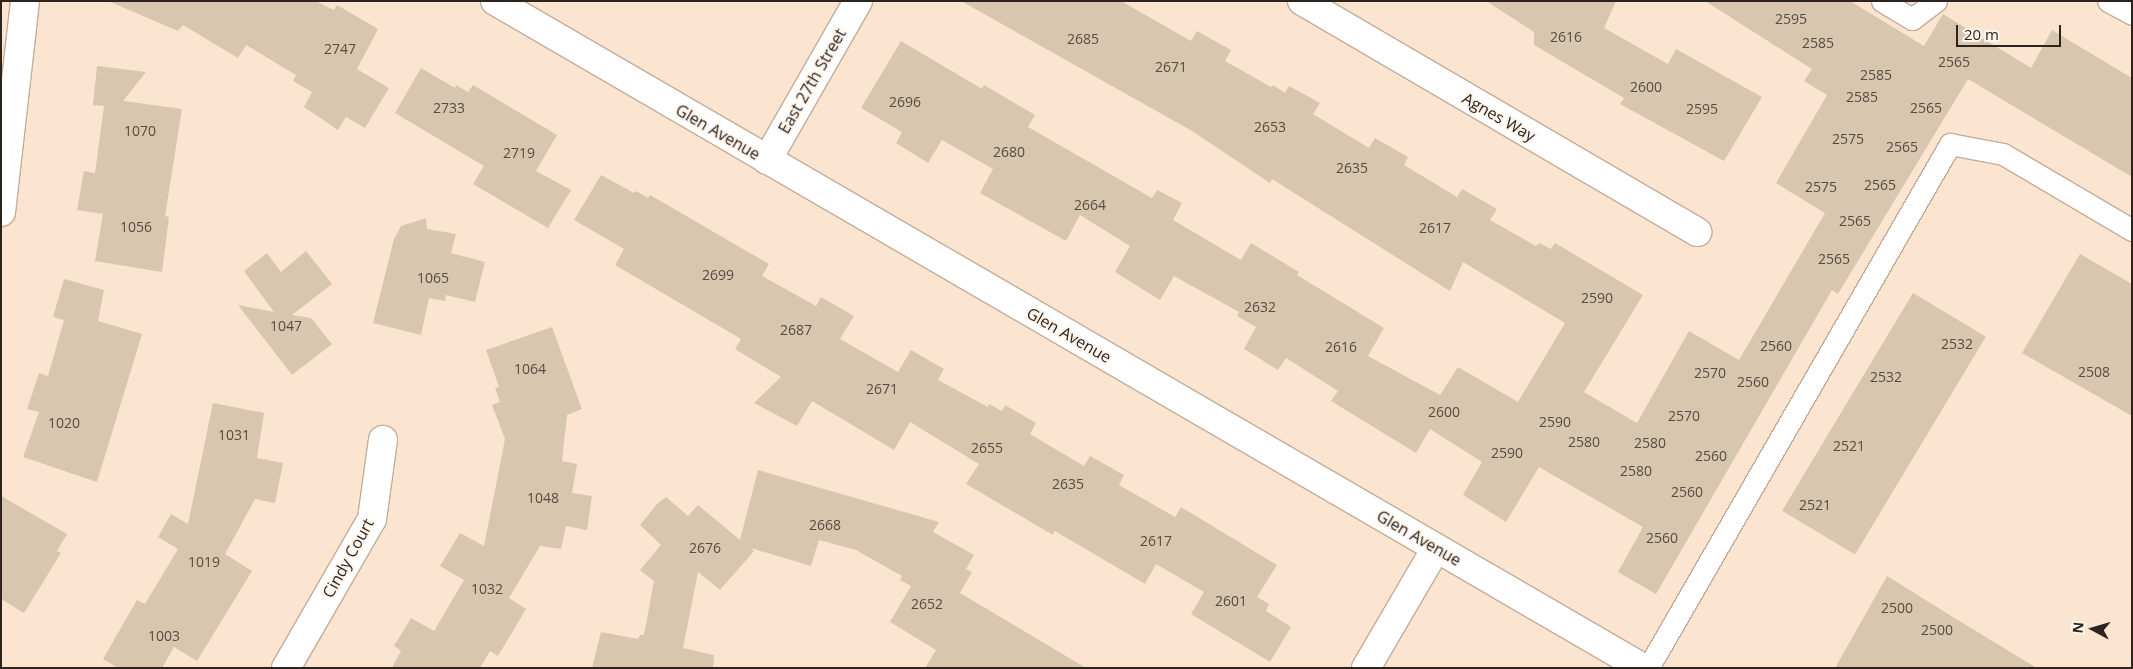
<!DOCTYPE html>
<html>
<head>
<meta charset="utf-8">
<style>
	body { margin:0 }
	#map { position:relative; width:2133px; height:669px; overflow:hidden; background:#fbe5d0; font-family:"Open Sans",sans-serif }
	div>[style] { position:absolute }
	.building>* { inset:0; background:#d8c6af; transform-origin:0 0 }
	.roads { filter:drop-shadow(1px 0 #c3ad9a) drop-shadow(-1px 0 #c3ad9a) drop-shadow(0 1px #c3ad9a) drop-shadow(0 -1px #c3ad9a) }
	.lane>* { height:21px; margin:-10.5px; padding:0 10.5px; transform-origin:10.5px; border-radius:10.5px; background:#fff }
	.street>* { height:28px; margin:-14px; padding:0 14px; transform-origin:14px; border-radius:14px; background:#fff }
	span { translate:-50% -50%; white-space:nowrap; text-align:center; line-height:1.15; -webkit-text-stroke:4px #fef5ec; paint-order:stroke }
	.number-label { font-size:14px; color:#574c42 }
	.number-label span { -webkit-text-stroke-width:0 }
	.street-label { font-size:16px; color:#2c241d }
	.frame { position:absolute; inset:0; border:2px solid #2c241d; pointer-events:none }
	.north { position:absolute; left:2068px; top:604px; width:50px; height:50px; -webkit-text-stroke:4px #fef5ec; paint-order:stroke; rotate:276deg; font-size:14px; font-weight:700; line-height:20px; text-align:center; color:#2c241d }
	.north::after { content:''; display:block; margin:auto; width:18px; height:22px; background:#2c241d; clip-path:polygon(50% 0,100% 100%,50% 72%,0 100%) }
	.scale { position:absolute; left:1956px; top:25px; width:105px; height:22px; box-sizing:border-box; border:2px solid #2c241d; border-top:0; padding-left:6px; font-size:15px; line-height:18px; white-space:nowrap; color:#2c241d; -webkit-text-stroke:4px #fef5ec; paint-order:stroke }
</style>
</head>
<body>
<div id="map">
	<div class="building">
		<div style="clip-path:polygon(108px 1px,315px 1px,334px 10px,337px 5px,378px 29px,357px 69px,389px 88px,365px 128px,346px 117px,338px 130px,304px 107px,312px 92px,293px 81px,296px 75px,246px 45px,238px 58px,183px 25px,178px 31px)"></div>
		<div style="clip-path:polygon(961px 1px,1121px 1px,1191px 41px,1197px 31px,1231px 50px,1225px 61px,1271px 87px,1273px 85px,1285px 93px,1289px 86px,1320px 103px,1313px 114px,1369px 148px,1375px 138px,1408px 157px,1404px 165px,1457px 197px,1462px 189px,1497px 209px,1490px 220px,1536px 246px,1539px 243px,1551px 249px,1555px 243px,1643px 295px,1584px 392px,1637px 423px,1689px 331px,1739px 360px,1825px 213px,1776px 183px,1827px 95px,1804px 81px,1812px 69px,1705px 1px,1850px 1px,1924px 46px,1943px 14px,2031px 68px,2052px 30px,2132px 78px,2132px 177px,1968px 79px,1838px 294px,1832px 290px,1656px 594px,1618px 572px,1643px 527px,1539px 467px,1506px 522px,1463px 495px,1482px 462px,1430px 429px,1416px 453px,1331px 401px,1338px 391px,1286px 358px,1278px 370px,1244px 349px,1256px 327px,1237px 316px,1239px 312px,1174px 276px,1160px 300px,1115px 272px,1130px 246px,1080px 215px,1066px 241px,980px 193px,993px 169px,942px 140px,928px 163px,896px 143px,902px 132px,861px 108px,901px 41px,982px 89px,984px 85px,1035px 115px,1028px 127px,1152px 198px,1157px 190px,1182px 203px,1173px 220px,1241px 260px,1251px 243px,1299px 272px,1297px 275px,1384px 328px,1368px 356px,1440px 395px,1458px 367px,1518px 402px,1565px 323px,1463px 262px,1450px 291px,1272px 179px,1270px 183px,1192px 131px)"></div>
		<div style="clip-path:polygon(1486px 1px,1616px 1px,1604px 28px,1668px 64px,1676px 49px,1762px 97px,1724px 161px,1620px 104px,1624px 98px,1534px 45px,1534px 32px)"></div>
		<div style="clip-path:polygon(97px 66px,146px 72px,123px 101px,182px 109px,165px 216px,169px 217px,162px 272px,95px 261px,103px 214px,77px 210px,84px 171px,95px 173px,104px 106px,93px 105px)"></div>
		<div style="clip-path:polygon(421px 68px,455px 88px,456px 85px,468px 92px,473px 85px,557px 135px,536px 171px,571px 190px,548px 228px,473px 184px,484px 166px,395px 113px)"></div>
		<div style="clip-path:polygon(601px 175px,634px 193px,636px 191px,648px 198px,650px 195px,769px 264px,762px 276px,816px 306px,821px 297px,854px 316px,840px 339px,898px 372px,911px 350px,944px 369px,938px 380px,988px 407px,989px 404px,1002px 411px,1005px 405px,1036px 423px,1030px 434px,1084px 466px,1090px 456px,1124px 475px,1119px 485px,1175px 517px,1181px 507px,1277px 565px,1257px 597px,1269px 604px,1266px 611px,1291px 627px,1270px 662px,1191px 614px,1204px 592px,1156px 564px,1145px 584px,1055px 531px,1053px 535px,966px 484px,979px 464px,910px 422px,894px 450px,812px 401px,797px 426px,754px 403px,781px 377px,735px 349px,741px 339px,615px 265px,624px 249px,574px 220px)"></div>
		<div style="clip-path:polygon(426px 218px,427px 229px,456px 234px,451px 253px,485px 262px,475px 302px,446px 295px,445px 301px,429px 298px,421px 335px,373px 323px,394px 239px,401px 226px)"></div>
		<div style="clip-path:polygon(306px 251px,332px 284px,292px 315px,311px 318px,332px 344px,292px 375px,238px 305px,274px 312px,244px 271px,267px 253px,281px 272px)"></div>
		<div style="clip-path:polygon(2080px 254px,2132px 284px,2132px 416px,2022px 353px)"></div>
		<div style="clip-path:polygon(64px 279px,104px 290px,98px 321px,142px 334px,97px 482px,23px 457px,39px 412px,27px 409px,39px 373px,48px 376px,64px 320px,53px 317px)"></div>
		<div style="left:1913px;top:293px;width:85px;height:254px;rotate:31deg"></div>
		<div style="clip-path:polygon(552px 327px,582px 409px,567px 415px,562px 461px,577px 464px,572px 493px,592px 496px,587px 530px,566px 526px,561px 549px,540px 546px,509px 598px,526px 609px,498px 656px,490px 651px,480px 668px,392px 668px,401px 651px,394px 646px,411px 618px,434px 631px,464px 580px,440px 566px,460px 533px,484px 546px,505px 439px,492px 405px,500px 402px,495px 388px,499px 387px,486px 350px)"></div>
		<div style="clip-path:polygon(213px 403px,264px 413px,257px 458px,283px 463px,275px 503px,255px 499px,225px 554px,252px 571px,197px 661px,174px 647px,162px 668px,118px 668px,103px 659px,137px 600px,145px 604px,178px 549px,158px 537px,171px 514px,188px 524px)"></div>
		<div style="clip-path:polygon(758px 470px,939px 522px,933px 532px,974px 555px,966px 569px,972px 572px,960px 593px,1086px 668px,925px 668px,936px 650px,890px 622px,911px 586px,900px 580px,902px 576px,856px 550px,819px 540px,811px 566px,751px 548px,754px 551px,720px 590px,698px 572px,683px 648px,714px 655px,713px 668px,592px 668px,601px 632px,638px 639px,640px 635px,644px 635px,654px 581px,640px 570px,661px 545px,640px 525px,658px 503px,666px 497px,688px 516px,698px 505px,740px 540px)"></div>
		<div style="clip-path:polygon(1px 496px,67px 534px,57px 551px,61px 553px,24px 613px,1px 599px)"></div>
		<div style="clip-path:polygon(1887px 576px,1961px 622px,2037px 668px,1835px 668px)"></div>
	</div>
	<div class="roads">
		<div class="lane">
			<div style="left:1882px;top:1px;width:35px;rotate:31deg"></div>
			<div style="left:1912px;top:19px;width:30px;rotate:-37deg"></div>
			<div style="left:2108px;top:1px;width:27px;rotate:28deg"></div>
			<div style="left:1648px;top:668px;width:605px;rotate:-60.04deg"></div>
			<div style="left:1950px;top:144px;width:54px;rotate:10.7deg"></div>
			<div style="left:2003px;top:154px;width:150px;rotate:30.5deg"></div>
		</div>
		<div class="street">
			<div style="left:495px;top:1px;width:1328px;rotate:30.16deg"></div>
			<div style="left:1302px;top:1px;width:458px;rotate:30.3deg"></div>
			<div style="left:767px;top:160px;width:183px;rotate:-60.2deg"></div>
			<div style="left:1px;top:212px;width:212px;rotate:-83.5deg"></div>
			<div style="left:286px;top:668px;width:172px;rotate:-60deg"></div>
			<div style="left:372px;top:519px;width:80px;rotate:-82.1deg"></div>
			<div style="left:1366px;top:668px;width:139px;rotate:-59.7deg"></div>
		</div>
	</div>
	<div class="number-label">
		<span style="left:1791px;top:19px">2595</span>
		<span style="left:1566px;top:37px">2616</span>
		<span style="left:1083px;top:39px">2685</span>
		<span style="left:1818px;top:43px">2585</span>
		<span style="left:340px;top:49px">2747</span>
		<span style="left:1954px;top:62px">2565</span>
		<span style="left:1171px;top:67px">2671</span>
		<span style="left:1876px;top:75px">2585</span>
		<span style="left:1646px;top:87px">2600</span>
		<span style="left:1862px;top:97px">2585</span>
		<span style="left:905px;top:102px">2696</span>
		<span style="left:449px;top:108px">2733</span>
		<span style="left:1926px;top:108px">2565</span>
		<span style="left:1702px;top:109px">2595</span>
		<span style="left:1270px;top:127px">2653</span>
		<span style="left:140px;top:131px">1070</span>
		<span style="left:1848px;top:139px">2575</span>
		<span style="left:1902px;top:147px">2565</span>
		<span style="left:1009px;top:152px">2680</span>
		<span style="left:519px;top:153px">2719</span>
		<span style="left:1352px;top:168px">2635</span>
		<span style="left:1880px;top:185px">2565</span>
		<span style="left:1821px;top:187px">2575</span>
		<span style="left:1090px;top:205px">2664</span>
		<span style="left:1855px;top:221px">2565</span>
		<span style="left:136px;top:227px">1056</span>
		<span style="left:1435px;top:228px">2617</span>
		<span style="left:1834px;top:259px">2565</span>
		<span style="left:718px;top:275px">2699</span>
		<span style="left:433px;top:278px">1065</span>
		<span style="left:1597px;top:298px">2590</span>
		<span style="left:1260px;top:307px">2632</span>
		<span style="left:286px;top:326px">1047</span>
		<span style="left:796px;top:330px">2687</span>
		<span style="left:1957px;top:344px">2532</span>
		<span style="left:1776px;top:346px">2560</span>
		<span style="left:1341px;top:347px">2616</span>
		<span style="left:530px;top:369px">1064</span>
		<span style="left:2094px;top:372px">2508</span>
		<span style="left:1710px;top:373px">2570</span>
		<span style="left:1886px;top:377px">2532</span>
		<span style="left:1753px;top:382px">2560</span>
		<span style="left:882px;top:389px">2671</span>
		<span style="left:1444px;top:412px">2600</span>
		<span style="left:1684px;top:416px">2570</span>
		<span style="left:1555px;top:422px">2590</span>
		<span style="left:64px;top:423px">1020</span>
		<span style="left:234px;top:435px">1031</span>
		<span style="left:1584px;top:442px">2580</span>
		<span style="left:1650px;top:443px">2580</span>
		<span style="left:1849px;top:446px">2521</span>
		<span style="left:987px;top:448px">2655</span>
		<span style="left:1507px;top:453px">2590</span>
		<span style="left:1711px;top:456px">2560</span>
		<span style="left:1636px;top:471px">2580</span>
		<span style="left:1068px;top:484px">2635</span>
		<span style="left:1687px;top:492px">2560</span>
		<span style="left:543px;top:498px">1048</span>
		<span style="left:1815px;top:505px">2521</span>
		<span style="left:825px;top:525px">2668</span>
		<span style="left:1662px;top:538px">2560</span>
		<span style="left:1156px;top:541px">2617</span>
		<span style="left:705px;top:548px">2676</span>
		<span style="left:204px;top:562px">1019</span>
		<span style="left:487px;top:589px">1032</span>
		<span style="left:1231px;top:601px">2601</span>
		<span style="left:927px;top:604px">2652</span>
		<span style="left:1897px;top:608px">2500</span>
		<span style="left:1937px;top:630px">2500</span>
		<span style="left:164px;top:636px">1003</span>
	</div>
	<div class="street-label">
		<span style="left:812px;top:81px;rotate:-60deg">East 27th Street</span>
		<span style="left:1499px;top:117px;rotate:30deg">Agnes Way</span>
		<span style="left:718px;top:132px;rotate:30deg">Glen Avenue</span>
		<span style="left:1069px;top:335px;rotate:30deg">Glen Avenue</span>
		<span style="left:1419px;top:538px;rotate:30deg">Glen Avenue</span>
		<span style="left:348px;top:558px;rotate:-61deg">Cindy Court</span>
	</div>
	<div class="frame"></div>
	<div class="north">N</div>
	<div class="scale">20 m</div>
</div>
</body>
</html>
